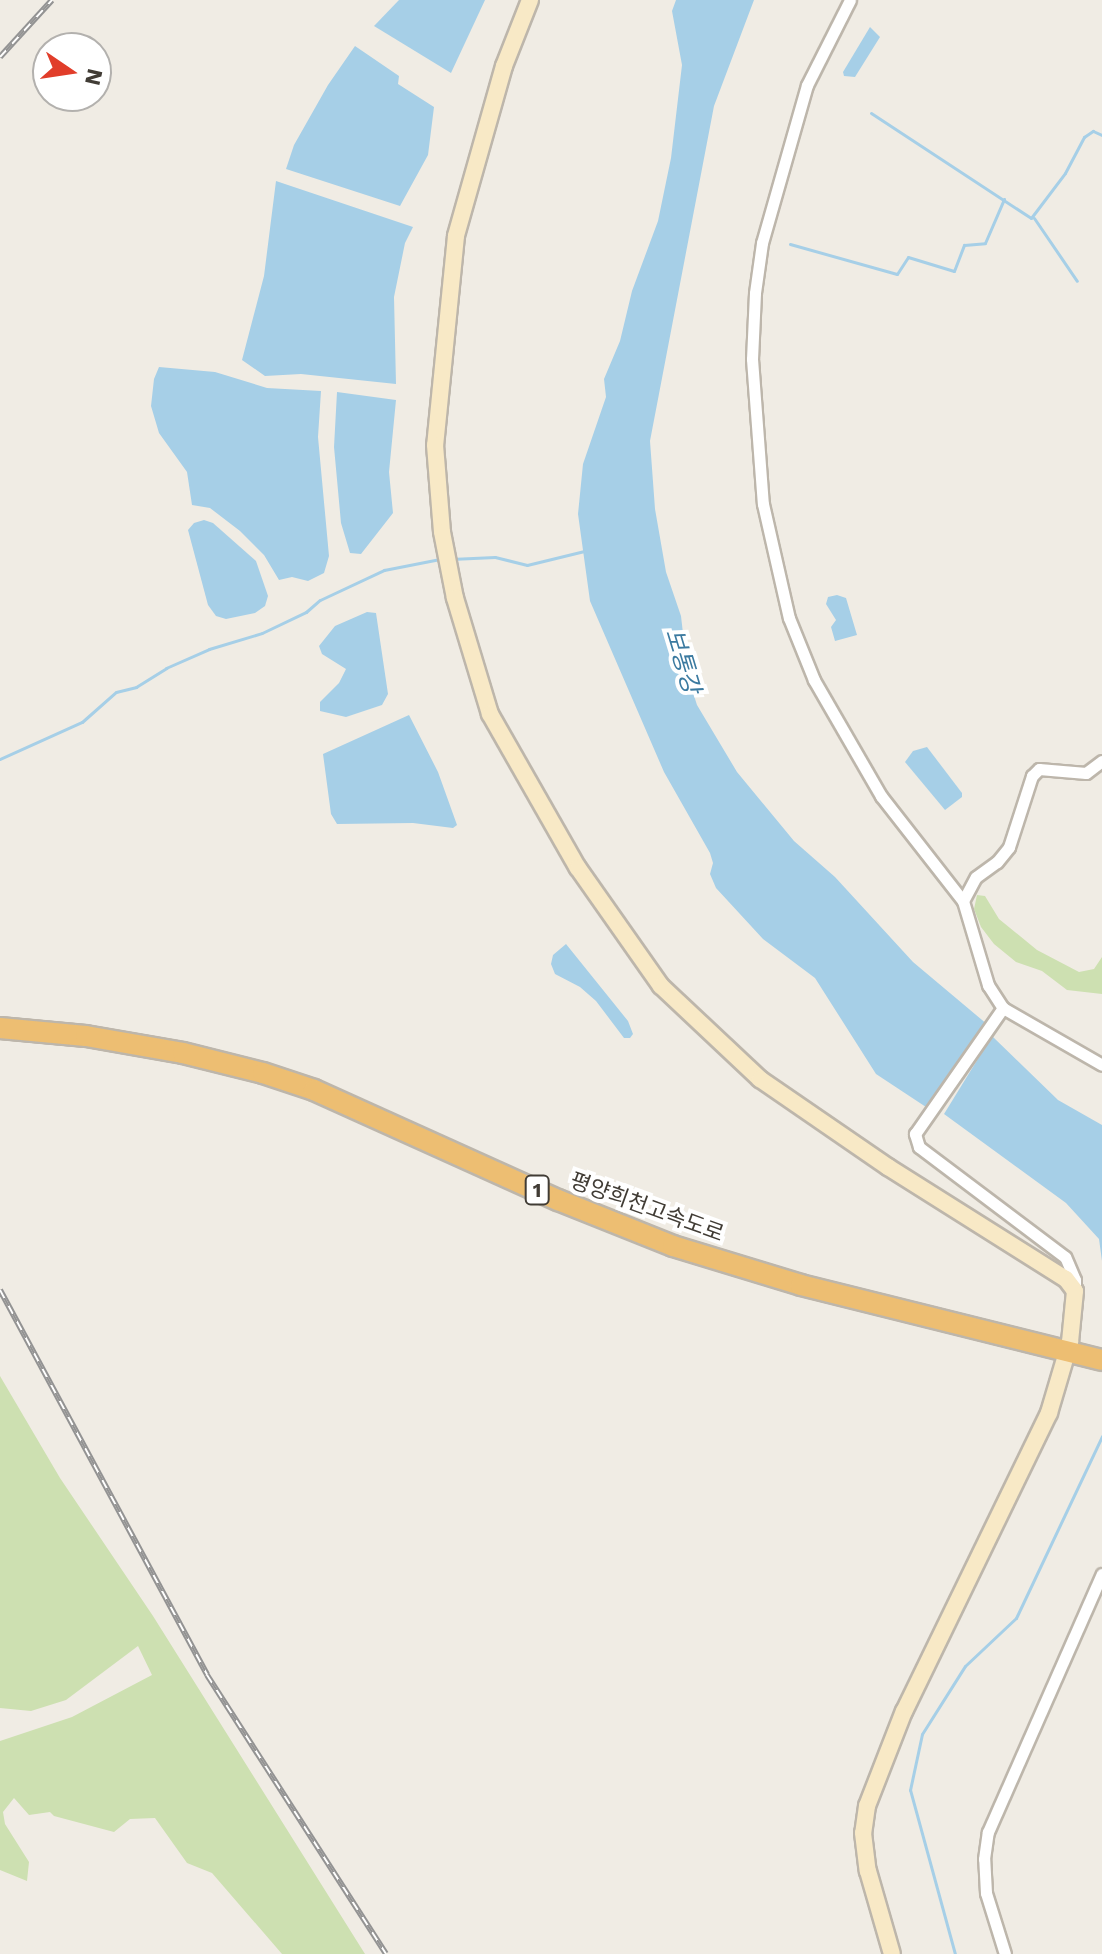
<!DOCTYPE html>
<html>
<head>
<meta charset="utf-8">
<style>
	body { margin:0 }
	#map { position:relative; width:1102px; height:1954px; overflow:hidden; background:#f0ece4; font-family:"Work Sans","Noto Sans KR",sans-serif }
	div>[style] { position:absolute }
	.green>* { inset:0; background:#cde0b1 }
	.water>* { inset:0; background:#a6cfe7 }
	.stream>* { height:3px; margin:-1.5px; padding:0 1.5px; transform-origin:1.5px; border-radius:1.5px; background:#a6cfe7 }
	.roads { filter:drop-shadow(2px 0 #bdb6ab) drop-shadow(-2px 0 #bdb6ab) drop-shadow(0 2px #bdb6ab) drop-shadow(0 -2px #bdb6ab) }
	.street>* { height:11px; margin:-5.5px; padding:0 5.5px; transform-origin:5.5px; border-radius:5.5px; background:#fff }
	.secondary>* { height:16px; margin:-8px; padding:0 8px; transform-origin:8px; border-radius:8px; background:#f8e9c6 }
	.highway>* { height:20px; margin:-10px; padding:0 10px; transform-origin:10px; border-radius:10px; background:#edbe72 }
	.rail>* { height:6px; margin-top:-3px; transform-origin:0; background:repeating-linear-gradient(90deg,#fff 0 9px,#939393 0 18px); box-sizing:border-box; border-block:2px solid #939393 }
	span { translate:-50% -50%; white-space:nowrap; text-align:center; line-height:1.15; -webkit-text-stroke:8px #fff; paint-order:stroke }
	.shield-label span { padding:2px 6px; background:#fff; border:2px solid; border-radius:6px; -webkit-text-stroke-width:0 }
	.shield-label { font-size:20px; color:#413c35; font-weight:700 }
	.street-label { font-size:22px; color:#413c35 }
	.water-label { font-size:24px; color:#3b7aa0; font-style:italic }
	.north { position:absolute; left:32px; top:32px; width:80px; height:80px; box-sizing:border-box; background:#fff; border:2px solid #b3b1ae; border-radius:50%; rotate:103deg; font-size:22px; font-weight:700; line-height:32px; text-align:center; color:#413c35 }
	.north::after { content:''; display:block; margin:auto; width:28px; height:36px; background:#e13d2a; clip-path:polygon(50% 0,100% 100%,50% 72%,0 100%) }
</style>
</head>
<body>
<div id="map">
	<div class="green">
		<div style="clip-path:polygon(977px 895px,985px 896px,999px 919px,1037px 950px,1079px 972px,1094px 969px,1102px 957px,1102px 994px,1067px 990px,1042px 971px,1016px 962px,994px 944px,981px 927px,974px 909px)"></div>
		<div style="clip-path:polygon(0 1376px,60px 1478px,153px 1616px,365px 1954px,282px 1954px,212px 1873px,187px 1863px,155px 1818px,130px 1819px,114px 1832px,54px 1816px,50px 1812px,29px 1815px,14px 1798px,3px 1812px,5px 1824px,29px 1862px,27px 1881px,0 1870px,0 1741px,72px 1717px,152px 1675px,138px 1646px,66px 1700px,31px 1711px,0 1708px)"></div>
	</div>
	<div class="water">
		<div style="clip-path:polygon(399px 0,485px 0,451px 73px,374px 26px)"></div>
		<div style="clip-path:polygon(676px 0,754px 0,714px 106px,650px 441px,655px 509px,666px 572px,681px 616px,688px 677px,697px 705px,737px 772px,794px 841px,835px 877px,913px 962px,988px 1025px,926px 1107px,876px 1074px,815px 978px,763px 939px,716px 888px,710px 874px,713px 863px,710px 853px,664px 772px,590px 601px,578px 514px,583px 464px,606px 397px,604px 379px,620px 341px,632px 291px,658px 221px,671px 158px,682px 65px,672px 11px)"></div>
		<div style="clip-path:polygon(870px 27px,880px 37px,855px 77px,844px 76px,843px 72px)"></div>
		<div style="clip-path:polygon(355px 46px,399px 76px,398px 84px,434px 107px,428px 155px,400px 206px,286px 169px,294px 145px,328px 85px)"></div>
		<div style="clip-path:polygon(276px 181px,413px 227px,405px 243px,394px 297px,396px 384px,301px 374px,265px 376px,242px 360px,264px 276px)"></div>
		<div style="clip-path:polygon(159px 367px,215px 372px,267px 388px,321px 391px,318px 437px,329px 556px,324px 573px,308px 581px,292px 577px,279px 580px,264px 555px,240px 531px,210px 508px,192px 505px,187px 472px,159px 433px,151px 406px,154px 379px)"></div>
		<div style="clip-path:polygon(337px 392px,396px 400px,389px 472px,393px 513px,361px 554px,350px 553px,341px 523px,334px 447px)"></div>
		<div style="clip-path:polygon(204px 520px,213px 523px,256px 561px,268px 596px,265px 606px,255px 613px,226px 619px,216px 616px,208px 605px,188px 530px,194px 523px)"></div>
		<div style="clip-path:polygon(837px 595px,846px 598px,857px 635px,835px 641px,831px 627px,836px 620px,826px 604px,828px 597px)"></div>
		<div style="clip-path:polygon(367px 612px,376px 613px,388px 694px,382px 705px,346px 717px,320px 711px,320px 702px,339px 683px,346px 669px,322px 654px,319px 646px,335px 626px)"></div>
		<div style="clip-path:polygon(409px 715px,438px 772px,457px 825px,453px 828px,413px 823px,337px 824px,331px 814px,323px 754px)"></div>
		<div style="clip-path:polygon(927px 747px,962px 793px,962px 797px,945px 810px,905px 762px,913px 751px)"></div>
		<div style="clip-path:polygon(566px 944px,628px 1021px,633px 1034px,630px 1038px,624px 1038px,596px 1001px,580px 987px,555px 974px,551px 964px,553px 955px)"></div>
		<div style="clip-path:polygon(992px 1036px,1058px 1100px,1102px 1125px,1102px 1261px,1099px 1239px,1066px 1203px,944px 1114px)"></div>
	</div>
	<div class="stream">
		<div style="left:871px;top:113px;width:191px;rotate:33.3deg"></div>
		<div style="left:1031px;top:218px;width:56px;rotate:-52.9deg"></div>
		<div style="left:1065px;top:173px;width:41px;rotate:-62.2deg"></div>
		<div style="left:1084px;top:137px;width:11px;rotate:-34deg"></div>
		<div style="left:1093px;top:131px;width:10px;rotate:24deg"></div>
		<div style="left:1034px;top:218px;width:76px;rotate:55.7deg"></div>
		<div style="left:790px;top:244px;width:111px;rotate:15.7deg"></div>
		<div style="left:897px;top:274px;width:20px;rotate:-57deg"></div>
		<div style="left:908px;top:257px;width:48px;rotate:16.9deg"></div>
		<div style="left:954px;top:271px;width:28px;rotate:-69deg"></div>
		<div style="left:964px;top:245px;width:21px;rotate:-5deg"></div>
		<div style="left:985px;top:243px;width:48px;rotate:-66.6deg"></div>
		<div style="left:451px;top:559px;width:44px;rotate:-2.6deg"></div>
		<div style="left:495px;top:557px;width:33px;rotate:14deg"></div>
		<div style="left:527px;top:565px;width:59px;rotate:-13.8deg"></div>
		<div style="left:0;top:759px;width:90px;rotate:-24.3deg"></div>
		<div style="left:82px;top:722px;width:45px;rotate:-41.4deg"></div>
		<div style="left:116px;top:692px;width:21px;rotate:-14deg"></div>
		<div style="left:136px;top:687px;width:36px;rotate:-32deg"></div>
		<div style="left:166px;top:668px;width:47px;rotate:-23.8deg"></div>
		<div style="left:209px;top:649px;width:55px;rotate:-16.8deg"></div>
		<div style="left:262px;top:633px;width:49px;rotate:-25.5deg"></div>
		<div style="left:306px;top:612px;width:18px;rotate:-41deg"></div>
		<div style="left:320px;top:600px;width:71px;rotate:-25.1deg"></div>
		<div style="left:384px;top:570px;width:57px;rotate:-11.1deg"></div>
		<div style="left:955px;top:1954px;width:170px;rotate:-105.3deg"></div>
		<div style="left:910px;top:1790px;width:57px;rotate:-77.9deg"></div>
		<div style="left:922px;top:1734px;width:80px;rotate:-57.7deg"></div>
		<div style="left:965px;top:1666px;width:70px;rotate:-43.3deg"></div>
		<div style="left:1016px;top:1618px;width:201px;rotate:-64.7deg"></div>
	</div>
	<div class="roads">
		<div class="street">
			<div style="left:850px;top:0;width:95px;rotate:116.8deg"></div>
			<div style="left:807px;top:85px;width:164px;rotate:105.9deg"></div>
			<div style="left:762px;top:243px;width:50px;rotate:98deg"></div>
			<div style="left:755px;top:293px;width:66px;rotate:92.6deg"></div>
			<div style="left:752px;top:359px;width:145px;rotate:85.7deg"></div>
			<div style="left:763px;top:504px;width:117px;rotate:77.2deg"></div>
			<div style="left:789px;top:618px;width:67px;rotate:68deg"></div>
			<div style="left:814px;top:680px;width:134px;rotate:60deg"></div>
			<div style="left:881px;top:796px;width:133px;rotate:52deg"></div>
			<div style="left:963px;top:901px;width:88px;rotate:73.4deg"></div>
			<div style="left:988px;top:985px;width:27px;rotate:57deg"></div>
			<div style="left:963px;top:901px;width:27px;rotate:-62deg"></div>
			<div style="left:976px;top:877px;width:26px;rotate:-36deg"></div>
			<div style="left:997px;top:862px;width:19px;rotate:-51deg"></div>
			<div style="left:1009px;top:847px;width:75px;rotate:-72.1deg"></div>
			<div style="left:1032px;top:776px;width:10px;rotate:-45deg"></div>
			<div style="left:1039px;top:769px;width:47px;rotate:4.9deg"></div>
			<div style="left:1086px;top:773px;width:20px;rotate:-37deg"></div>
			<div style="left:1075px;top:1290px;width:10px;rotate:-90deg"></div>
			<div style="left:1075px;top:1280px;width:25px;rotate:-113deg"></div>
			<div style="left:1065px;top:1257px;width:183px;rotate:-143deg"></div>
			<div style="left:919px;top:1147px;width:14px;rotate:-107deg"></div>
			<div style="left:915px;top:1134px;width:154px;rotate:-55.1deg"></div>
			<div style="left:1003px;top:1008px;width:114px;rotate:29.9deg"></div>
			<div style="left:1005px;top:1954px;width:64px;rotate:-107.3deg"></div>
			<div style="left:986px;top:1893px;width:34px;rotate:-93deg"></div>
			<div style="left:984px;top:1859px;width:27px;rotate:-82deg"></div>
			<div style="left:988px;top:1832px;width:282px;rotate:-66.2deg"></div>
		</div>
		<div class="secondary">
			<div style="left:530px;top:0;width:71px;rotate:111.5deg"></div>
			<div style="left:504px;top:66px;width:177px;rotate:105.8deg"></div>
			<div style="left:456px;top:236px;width:210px;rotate:95.7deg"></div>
			<div style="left:435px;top:445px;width:87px;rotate:85.4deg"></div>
			<div style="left:442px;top:532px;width:67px;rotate:78.9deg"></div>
			<div style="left:455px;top:598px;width:121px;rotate:73.2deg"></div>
			<div style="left:490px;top:714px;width:177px;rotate:60.3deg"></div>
			<div style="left:578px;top:868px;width:144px;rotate:54.9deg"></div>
			<div style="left:661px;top:986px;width:136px;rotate:43.2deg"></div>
			<div style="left:760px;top:1079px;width:155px;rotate:34.5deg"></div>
			<div style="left:888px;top:1167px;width:210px;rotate:32.2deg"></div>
			<div style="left:1066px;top:1279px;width:15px;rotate:53deg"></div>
			<div style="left:1075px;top:1291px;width:51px;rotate:95.6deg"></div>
			<div style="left:1070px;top:1342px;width:74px;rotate:106.5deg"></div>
			<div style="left:1049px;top:1413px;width:331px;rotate:115.9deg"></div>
			<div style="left:904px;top:1711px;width:102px;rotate:111.3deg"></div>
			<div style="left:867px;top:1806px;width:27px;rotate:98deg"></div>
			<div style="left:863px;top:1833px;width:38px;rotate:83deg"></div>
			<div style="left:868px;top:1871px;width:86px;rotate:73.9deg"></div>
		</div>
		<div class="highway">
			<div style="left:0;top:1028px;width:86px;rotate:5.3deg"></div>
			<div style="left:86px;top:1036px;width:98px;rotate:9.9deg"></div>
			<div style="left:183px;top:1053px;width:82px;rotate:14deg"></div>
			<div style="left:263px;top:1073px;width:54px;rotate:18.4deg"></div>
			<div style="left:314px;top:1090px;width:268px;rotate:24.3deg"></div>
			<div style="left:558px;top:1200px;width:124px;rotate:21.8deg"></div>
			<div style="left:673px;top:1246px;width:134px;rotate:16.9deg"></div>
			<div style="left:801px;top:1285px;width:310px;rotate:14deg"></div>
		</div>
	</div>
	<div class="rail">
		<div style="left:0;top:57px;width:77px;rotate:-47.6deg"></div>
		<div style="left:0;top:1290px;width:437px;rotate:61.7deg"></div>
		<div style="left:207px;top:1675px;width:331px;rotate:57.3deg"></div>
	</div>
	<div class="shield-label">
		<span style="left:537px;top:1190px">1</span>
	</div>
	<div class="street-label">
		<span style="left:647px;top:1207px;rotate:20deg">평양희천고속도로</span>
	</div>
	<div class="water-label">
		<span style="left:682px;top:661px;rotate:73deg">보통강</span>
	</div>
	<div class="north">N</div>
</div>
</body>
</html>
